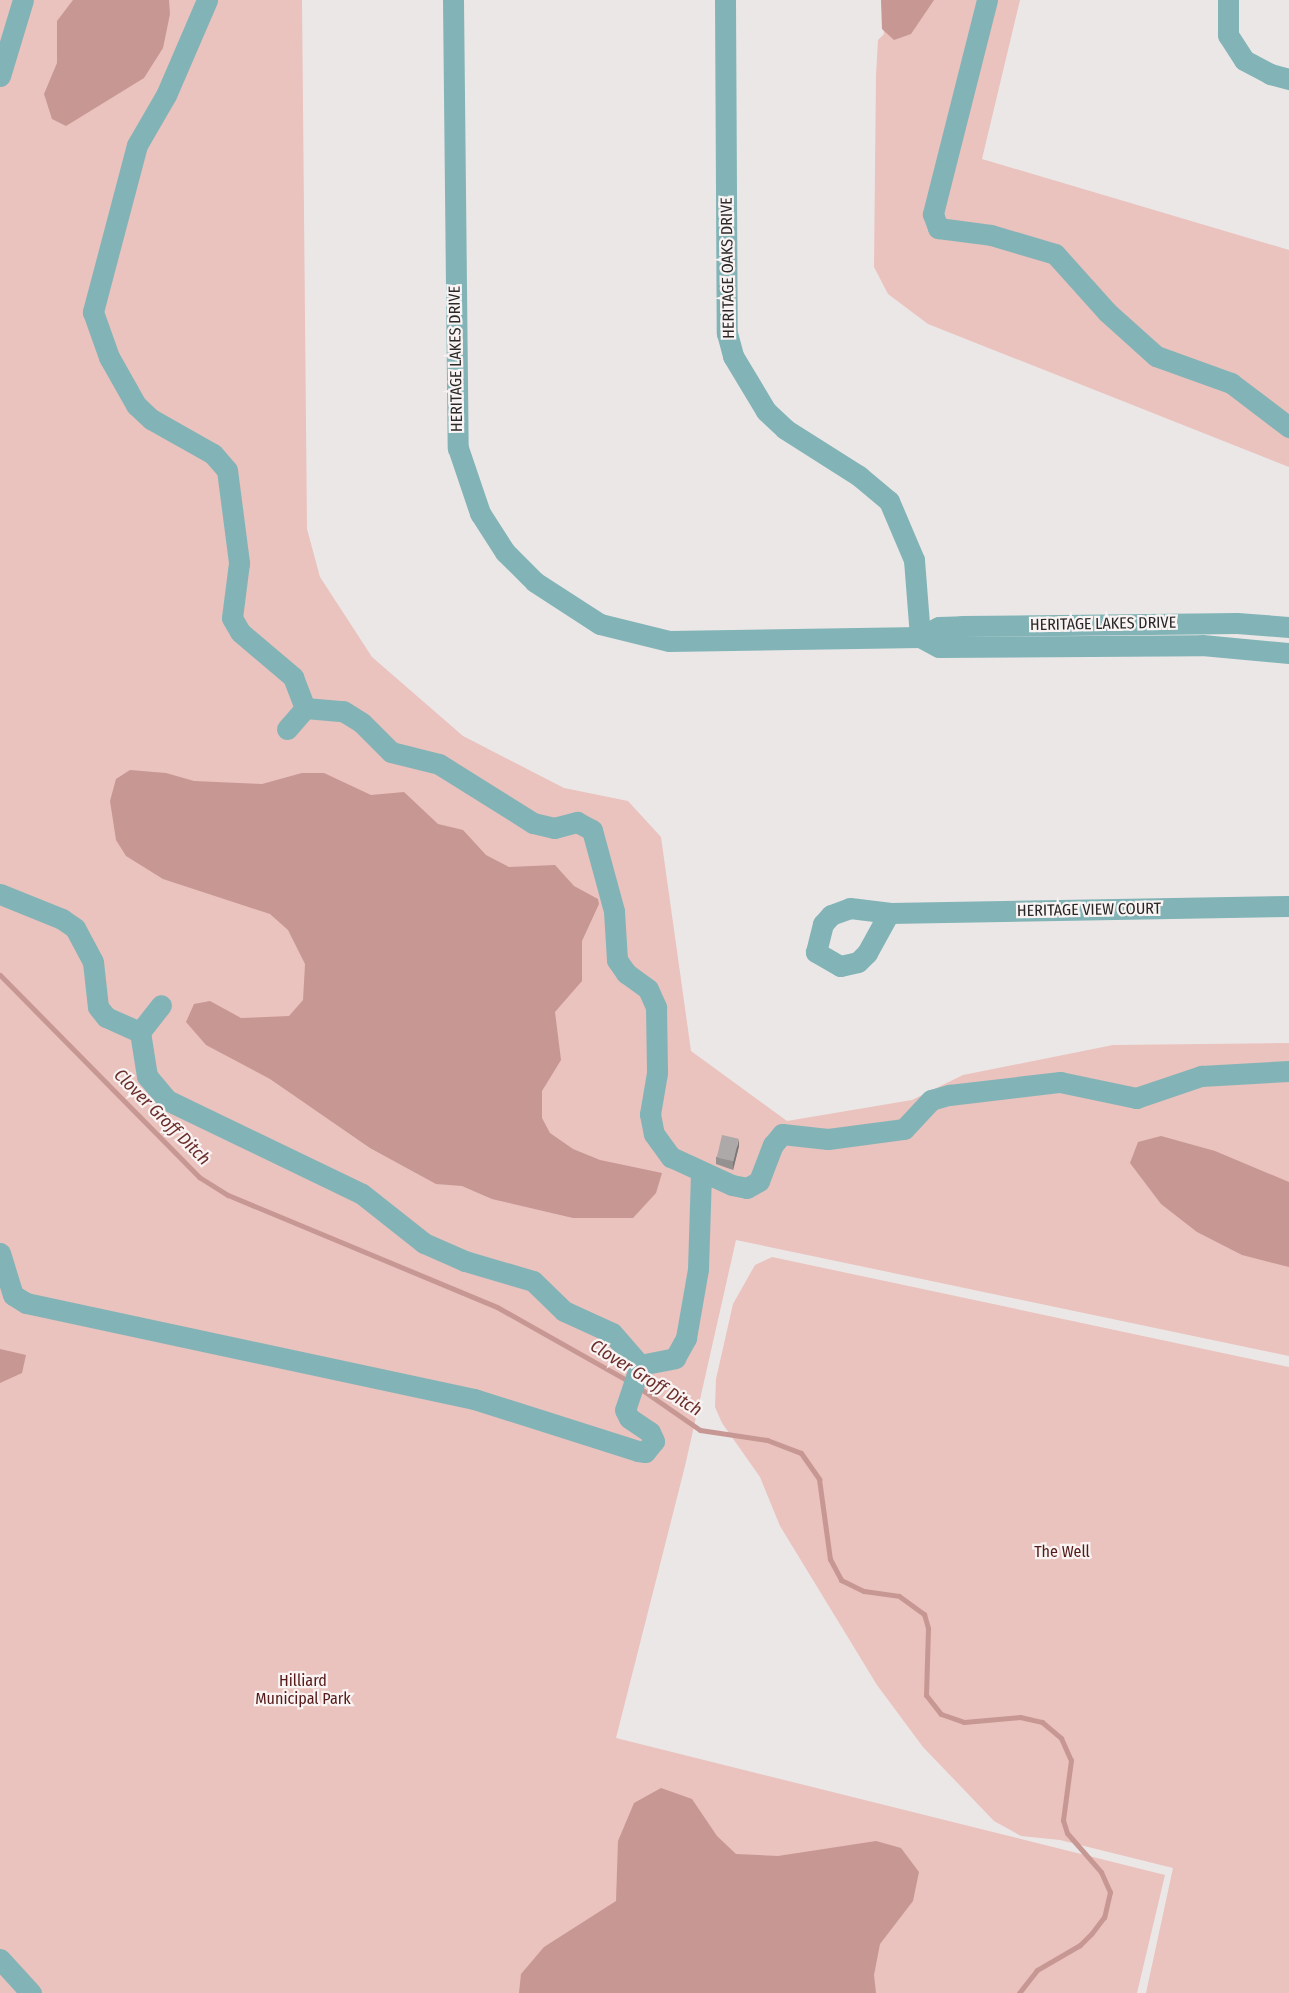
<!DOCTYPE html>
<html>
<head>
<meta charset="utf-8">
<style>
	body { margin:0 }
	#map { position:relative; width:1289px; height:1993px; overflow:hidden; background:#ebe7e6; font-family:"Fira Sans Condensed",sans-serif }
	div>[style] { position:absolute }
	.green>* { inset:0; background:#eac2be }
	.water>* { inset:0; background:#c79793 }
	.stream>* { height:5px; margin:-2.5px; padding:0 2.5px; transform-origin:2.5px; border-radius:2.5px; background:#c79793 }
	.minor>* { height:21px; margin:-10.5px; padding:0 10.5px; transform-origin:10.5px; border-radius:10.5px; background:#82b4b7 }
	.wall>* { inset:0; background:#969191 }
	.shaded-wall>* { inset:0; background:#7a7676 }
	.building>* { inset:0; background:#aea9a9; transform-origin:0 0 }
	span { translate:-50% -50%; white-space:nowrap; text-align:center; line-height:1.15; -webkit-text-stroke:4.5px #f9f4f3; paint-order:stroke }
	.street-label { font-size:16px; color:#292727 }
	.park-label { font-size:16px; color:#541918 }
	.water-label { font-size:18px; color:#6b2e2b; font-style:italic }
</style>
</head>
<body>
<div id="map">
	<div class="green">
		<div style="clip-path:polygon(0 0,302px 0,307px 529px,320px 577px,372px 657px,463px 736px,564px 788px,628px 801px,661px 837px,691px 1051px,787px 1121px,912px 1100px,963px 1075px,1113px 1045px,1289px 1043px,1289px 1356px,736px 1240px,685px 1466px,616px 1738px,1165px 1875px,1137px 1993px,0 1993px)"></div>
		<div style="clip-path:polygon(881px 0,1020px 0,982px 159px,1289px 250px,1289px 467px,928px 324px,888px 294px,874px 267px,876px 75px,878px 40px,884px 34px)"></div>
		<div style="clip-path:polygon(772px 1257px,1289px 1367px,1289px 1993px,1146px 1993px,1173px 1868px,1060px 1840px,1021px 1836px,994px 1821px,923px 1747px,877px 1685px,780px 1526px,760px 1477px,722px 1423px,715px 1407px,716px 1379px,733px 1304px,755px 1265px)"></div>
	</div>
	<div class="water">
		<div style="clip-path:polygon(73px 0,169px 0,170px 14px,163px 48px,144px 78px,66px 126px,52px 119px,44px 94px,57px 63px,57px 21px)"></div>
		<div style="clip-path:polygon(881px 0,934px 0,911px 34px,894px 40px,882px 29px)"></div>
		<div style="clip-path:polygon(130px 770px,166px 773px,194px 781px,262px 784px,302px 773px,324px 773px,371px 795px,404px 792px,438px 824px,463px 830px,486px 855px,509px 867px,555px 865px,574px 886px,598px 899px,599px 904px,582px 941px,582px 981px,555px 1012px,561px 1060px,542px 1091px,542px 1118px,550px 1133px,573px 1149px,600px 1160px,662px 1173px,656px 1193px,633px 1218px,573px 1218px,492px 1199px,462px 1186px,436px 1184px,370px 1148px,270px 1079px,206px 1045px,186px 1022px,194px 1004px,210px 1001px,241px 1018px,289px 1016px,303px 1000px,305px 964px,288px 930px,270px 914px,163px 879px,126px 856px,116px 840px,110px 801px,116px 779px)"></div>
		<div style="clip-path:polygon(1161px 1136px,1215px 1151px,1289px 1182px,1289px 1267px,1242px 1255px,1197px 1232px,1161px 1204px,1130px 1163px,1138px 1142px)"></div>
		<div style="clip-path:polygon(0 1349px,26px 1355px,22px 1373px,0 1383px)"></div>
		<div style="clip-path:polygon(661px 1788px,692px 1799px,717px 1836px,736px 1854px,778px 1856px,876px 1841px,901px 1848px,919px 1872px,913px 1901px,880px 1944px,874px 1975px,876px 1993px,519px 1993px,521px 1974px,544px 1947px,616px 1901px,618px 1841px,634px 1803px)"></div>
	</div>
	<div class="stream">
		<div style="left:0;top:975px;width:284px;rotate:45.4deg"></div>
		<div style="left:199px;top:1177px;width:34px;rotate:32deg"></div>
		<div style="left:228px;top:1195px;width:291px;rotate:22.6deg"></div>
		<div style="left:497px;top:1307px;width:153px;rotate:29.4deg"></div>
		<div style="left:638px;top:1387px;width:75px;rotate:34.7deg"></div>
		<div style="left:700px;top:1430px;width:68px;rotate:8.5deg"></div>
		<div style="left:767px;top:1440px;width:36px;rotate:21deg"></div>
		<div style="left:801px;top:1453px;width:32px;rotate:55deg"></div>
		<div style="left:819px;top:1479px;width:81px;rotate:82.2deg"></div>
		<div style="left:830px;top:1559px;width:24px;rotate:62deg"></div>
		<div style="left:841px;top:1580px;width:25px;rotate:26deg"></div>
		<div style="left:864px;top:1591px;width:35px;rotate:8deg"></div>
		<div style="left:899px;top:1596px;width:31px;rotate:36deg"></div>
		<div style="left:924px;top:1614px;width:15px;rotate:74deg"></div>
		<div style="left:928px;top:1628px;width:67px;rotate:91.7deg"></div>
		<div style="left:926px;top:1695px;width:24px;rotate:52deg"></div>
		<div style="left:941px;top:1714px;width:24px;rotate:19deg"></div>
		<div style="left:964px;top:1722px;width:56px;rotate:-5.1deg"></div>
		<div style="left:1020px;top:1717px;width:23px;rotate:13deg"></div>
		<div style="left:1042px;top:1722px;width:25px;rotate:40deg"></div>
		<div style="left:1061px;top:1738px;width:24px;rotate:66deg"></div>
		<div style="left:1071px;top:1760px;width:61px;rotate:97.6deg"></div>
		<div style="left:1063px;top:1820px;width:14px;rotate:73deg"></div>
		<div style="left:1067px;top:1833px;width:52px;rotate:48.9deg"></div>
		<div style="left:1101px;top:1872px;width:22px;rotate:66deg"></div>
		<div style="left:1110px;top:1892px;width:26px;rotate:103deg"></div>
		<div style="left:1104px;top:1917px;width:21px;rotate:127deg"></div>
		<div style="left:1091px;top:1934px;width:16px;rotate:135deg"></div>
		<div style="left:1080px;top:1945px;width:50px;rotate:149.8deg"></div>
		<div style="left:1037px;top:1970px;width:29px;rotate:128deg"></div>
	</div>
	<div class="minor">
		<div style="left:207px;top:0;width:103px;rotate:113.3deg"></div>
		<div style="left:166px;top:95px;width:58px;rotate:120.1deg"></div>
		<div style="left:137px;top:145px;width:173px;rotate:104.8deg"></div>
		<div style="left:93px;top:312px;width:48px;rotate:70.4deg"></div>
		<div style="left:109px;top:357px;width:55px;rotate:60.6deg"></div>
		<div style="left:136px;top:405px;width:21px;rotate:43deg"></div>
		<div style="left:151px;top:419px;width:71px;rotate:29.4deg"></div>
		<div style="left:213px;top:454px;width:21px;rotate:49deg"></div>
		<div style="left:227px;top:470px;width:94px;rotate:82.6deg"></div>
		<div style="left:239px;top:563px;width:55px;rotate:97.3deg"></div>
		<div style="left:232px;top:618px;width:16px;rotate:60deg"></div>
		<div style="left:240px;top:632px;width:70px;rotate:40.3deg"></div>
		<div style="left:293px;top:677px;width:33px;rotate:69deg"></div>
		<div style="left:453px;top:0;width:448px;rotate:89.4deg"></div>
		<div style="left:458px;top:448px;width:69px;rotate:71.3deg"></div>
		<div style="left:480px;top:513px;width:46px;rotate:57.3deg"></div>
		<div style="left:505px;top:552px;width:42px;rotate:45deg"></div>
		<div style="left:535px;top:582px;width:77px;rotate:32.9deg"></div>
		<div style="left:600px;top:624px;width:71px;rotate:13.8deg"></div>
		<div style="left:669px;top:641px;width:251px;rotate:-0.9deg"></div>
		<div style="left:920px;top:637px;width:21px;rotate:28deg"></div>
		<div style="left:939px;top:647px;width:263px;rotate:-0.4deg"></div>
		<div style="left:1202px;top:645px;width:87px;rotate:5.3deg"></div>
		<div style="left:725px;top:0;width:333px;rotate:89.7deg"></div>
		<div style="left:727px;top:333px;width:24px;rotate:75deg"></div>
		<div style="left:733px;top:356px;width:64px;rotate:59deg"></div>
		<div style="left:766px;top:411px;width:26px;rotate:43deg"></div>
		<div style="left:785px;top:429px;width:88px;rotate:32.4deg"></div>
		<div style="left:859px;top:476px;width:39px;rotate:40deg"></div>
		<div style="left:889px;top:501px;width:64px;rotate:67deg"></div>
		<div style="left:914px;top:560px;width:77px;rotate:85.5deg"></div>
		<div style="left:987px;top:0;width:221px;rotate:104.2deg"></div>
		<div style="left:933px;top:214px;width:15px;rotate:70deg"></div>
		<div style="left:938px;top:228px;width:53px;rotate:7.5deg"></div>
		<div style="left:991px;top:235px;width:67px;rotate:16.5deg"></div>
		<div style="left:1055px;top:254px;width:78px;rotate:48.1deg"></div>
		<div style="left:1107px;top:312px;width:66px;rotate:41.9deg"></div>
		<div style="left:1156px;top:356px;width:80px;rotate:19.8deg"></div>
		<div style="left:1231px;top:383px;width:73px;rotate:37.2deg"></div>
		<div style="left:1228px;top:0;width:35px;rotate:90deg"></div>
		<div style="left:1228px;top:35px;width:30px;rotate:57deg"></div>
		<div style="left:1244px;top:60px;width:30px;rotate:28deg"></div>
		<div style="left:1270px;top:74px;width:20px;rotate:15deg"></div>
		<div style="left:0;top:76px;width:79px;rotate:-73.2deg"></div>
		<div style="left:920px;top:637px;width:21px;rotate:-28deg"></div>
		<div style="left:939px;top:627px;width:23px;rotate:-2deg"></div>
		<div style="left:962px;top:626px;width:275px;rotate:-0.6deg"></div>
		<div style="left:1237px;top:623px;width:52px;rotate:4.4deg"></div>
		<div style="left:287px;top:729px;width:28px;rotate:-49deg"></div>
		<div style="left:305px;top:708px;width:38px;rotate:5deg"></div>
		<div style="left:343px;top:711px;width:22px;rotate:32deg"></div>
		<div style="left:362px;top:723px;width:41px;rotate:45deg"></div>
		<div style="left:391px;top:752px;width:49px;rotate:14deg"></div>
		<div style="left:439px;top:764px;width:111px;rotate:32.1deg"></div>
		<div style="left:533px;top:823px;width:22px;rotate:13deg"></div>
		<div style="left:554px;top:828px;width:24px;rotate:-15deg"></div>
		<div style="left:577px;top:822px;width:17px;rotate:28deg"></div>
		<div style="left:592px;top:830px;width:84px;rotate:74.8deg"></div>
		<div style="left:614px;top:911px;width:49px;rotate:86.5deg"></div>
		<div style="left:617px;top:960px;width:16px;rotate:55deg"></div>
		<div style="left:626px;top:973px;width:27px;rotate:36deg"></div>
		<div style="left:648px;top:989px;width:20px;rotate:66deg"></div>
		<div style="left:656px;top:1007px;width:66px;rotate:89.1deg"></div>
		<div style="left:657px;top:1073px;width:42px;rotate:99.7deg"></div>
		<div style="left:650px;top:1114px;width:20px;rotate:79deg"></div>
		<div style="left:654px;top:1134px;width:29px;rotate:54deg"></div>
		<div style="left:671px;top:1157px;width:67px;rotate:24.7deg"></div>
		<div style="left:732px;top:1185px;width:15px;rotate:11deg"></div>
		<div style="left:747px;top:1188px;width:14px;rotate:-30deg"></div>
		<div style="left:759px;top:1181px;width:39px;rotate:-69deg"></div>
		<div style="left:773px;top:1145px;width:14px;rotate:-51deg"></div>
		<div style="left:782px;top:1134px;width:46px;rotate:6.2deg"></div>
		<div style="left:828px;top:1139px;width:77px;rotate:-7.5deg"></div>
		<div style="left:904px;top:1129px;width:40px;rotate:-47deg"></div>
		<div style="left:931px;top:1100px;width:19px;rotate:-16deg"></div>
		<div style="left:949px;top:1095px;width:112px;rotate:-6.7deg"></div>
		<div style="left:1060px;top:1082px;width:78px;rotate:11.9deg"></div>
		<div style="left:1136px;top:1098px;width:69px;rotate:-18.7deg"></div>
		<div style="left:1201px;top:1076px;width:88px;rotate:-3.3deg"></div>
		<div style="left:0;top:894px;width:67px;rotate:22deg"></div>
		<div style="left:62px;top:919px;width:16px;rotate:35deg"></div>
		<div style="left:75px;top:928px;width:38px;rotate:62deg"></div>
		<div style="left:93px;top:962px;width:45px;rotate:83.7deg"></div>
		<div style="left:98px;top:1007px;width:13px;rotate:51deg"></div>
		<div style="left:106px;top:1017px;width:37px;rotate:24deg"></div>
		<div style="left:140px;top:1032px;width:45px;rotate:81deg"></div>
		<div style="left:147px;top:1076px;width:31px;rotate:50deg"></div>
		<div style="left:167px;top:1100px;width:216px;rotate:25.7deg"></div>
		<div style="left:362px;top:1194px;width:79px;rotate:38.3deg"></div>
		<div style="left:424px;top:1243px;width:45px;rotate:23.7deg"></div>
		<div style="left:465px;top:1261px;width:71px;rotate:16.4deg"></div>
		<div style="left:533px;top:1281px;width:43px;rotate:44.1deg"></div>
		<div style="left:564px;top:1311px;width:53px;rotate:24.6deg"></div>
		<div style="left:612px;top:1333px;width:43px;rotate:48.8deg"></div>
		<div style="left:640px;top:1365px;width:47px;rotate:108.4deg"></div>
		<div style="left:625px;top:1410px;width:9px;rotate:63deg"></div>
		<div style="left:629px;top:1418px;width:25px;rotate:34deg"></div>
		<div style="left:650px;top:1432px;width:10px;rotate:66deg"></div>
		<div style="left:654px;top:1441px;width:14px;rotate:129deg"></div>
		<div style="left:645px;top:1452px;width:7px;rotate:-172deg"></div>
		<div style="left:638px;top:1451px;width:172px;rotate:-162.4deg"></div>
		<div style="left:474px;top:1399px;width:458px;rotate:-167.9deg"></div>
		<div style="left:26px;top:1303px;width:15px;rotate:-148deg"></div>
		<div style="left:13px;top:1295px;width:44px;rotate:-107.2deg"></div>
		<div style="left:889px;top:913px;width:46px;rotate:118.8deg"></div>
		<div style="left:867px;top:953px;width:13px;rotate:135deg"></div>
		<div style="left:858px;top:962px;width:18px;rotate:167deg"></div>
		<div style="left:840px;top:966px;width:28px;rotate:-150deg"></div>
		<div style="left:816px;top:952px;width:29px;rotate:-76deg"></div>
		<div style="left:823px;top:924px;width:12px;rotate:-48deg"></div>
		<div style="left:831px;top:915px;width:20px;rotate:-20deg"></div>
		<div style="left:850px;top:908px;width:39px;rotate:7deg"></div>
		<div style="left:889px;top:913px;width:400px;rotate:-1deg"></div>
		<div style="left:140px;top:1032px;width:34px;rotate:-52deg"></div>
		<div style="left:640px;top:1365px;width:36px;rotate:-11deg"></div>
		<div style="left:675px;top:1358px;width:23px;rotate:-61deg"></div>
		<div style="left:686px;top:1338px;width:70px;rotate:-80.1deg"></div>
		<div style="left:698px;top:1269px;width:96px;rotate:-88.2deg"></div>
		<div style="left:0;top:1959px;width:46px;rotate:47.6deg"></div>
	</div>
	<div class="wall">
		<div style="clip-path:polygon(739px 1146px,733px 1170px,716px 1164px,716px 1157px)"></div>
	</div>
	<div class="shaded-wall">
		<div style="clip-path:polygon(739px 1139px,739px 1146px,733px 1170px,733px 1163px)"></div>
	</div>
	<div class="building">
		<div style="left:722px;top:1135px;width:17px;height:23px;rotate:13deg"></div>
	</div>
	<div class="street-label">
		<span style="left:728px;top:268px;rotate:-91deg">HERITAGE OAKS DRIVE</span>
		<span style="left:456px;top:359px;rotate:-91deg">HERITAGE LAKES DRIVE</span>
		<span style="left:1103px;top:624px;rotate:-1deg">HERITAGE LAKES DRIVE</span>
		<span style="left:1089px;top:910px;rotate:-1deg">HERITAGE VIEW COURT</span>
	</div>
	<div class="park-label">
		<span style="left:1062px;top:1552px">The Well</span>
		<span style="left:303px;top:1690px">Hilliard<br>Municipal Park</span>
	</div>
	<div class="water-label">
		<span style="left:162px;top:1117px;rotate:45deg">Clover Groff Ditch</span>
		<span style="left:646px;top:1378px;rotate:32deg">Clover Groff Ditch</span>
	</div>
</div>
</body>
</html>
